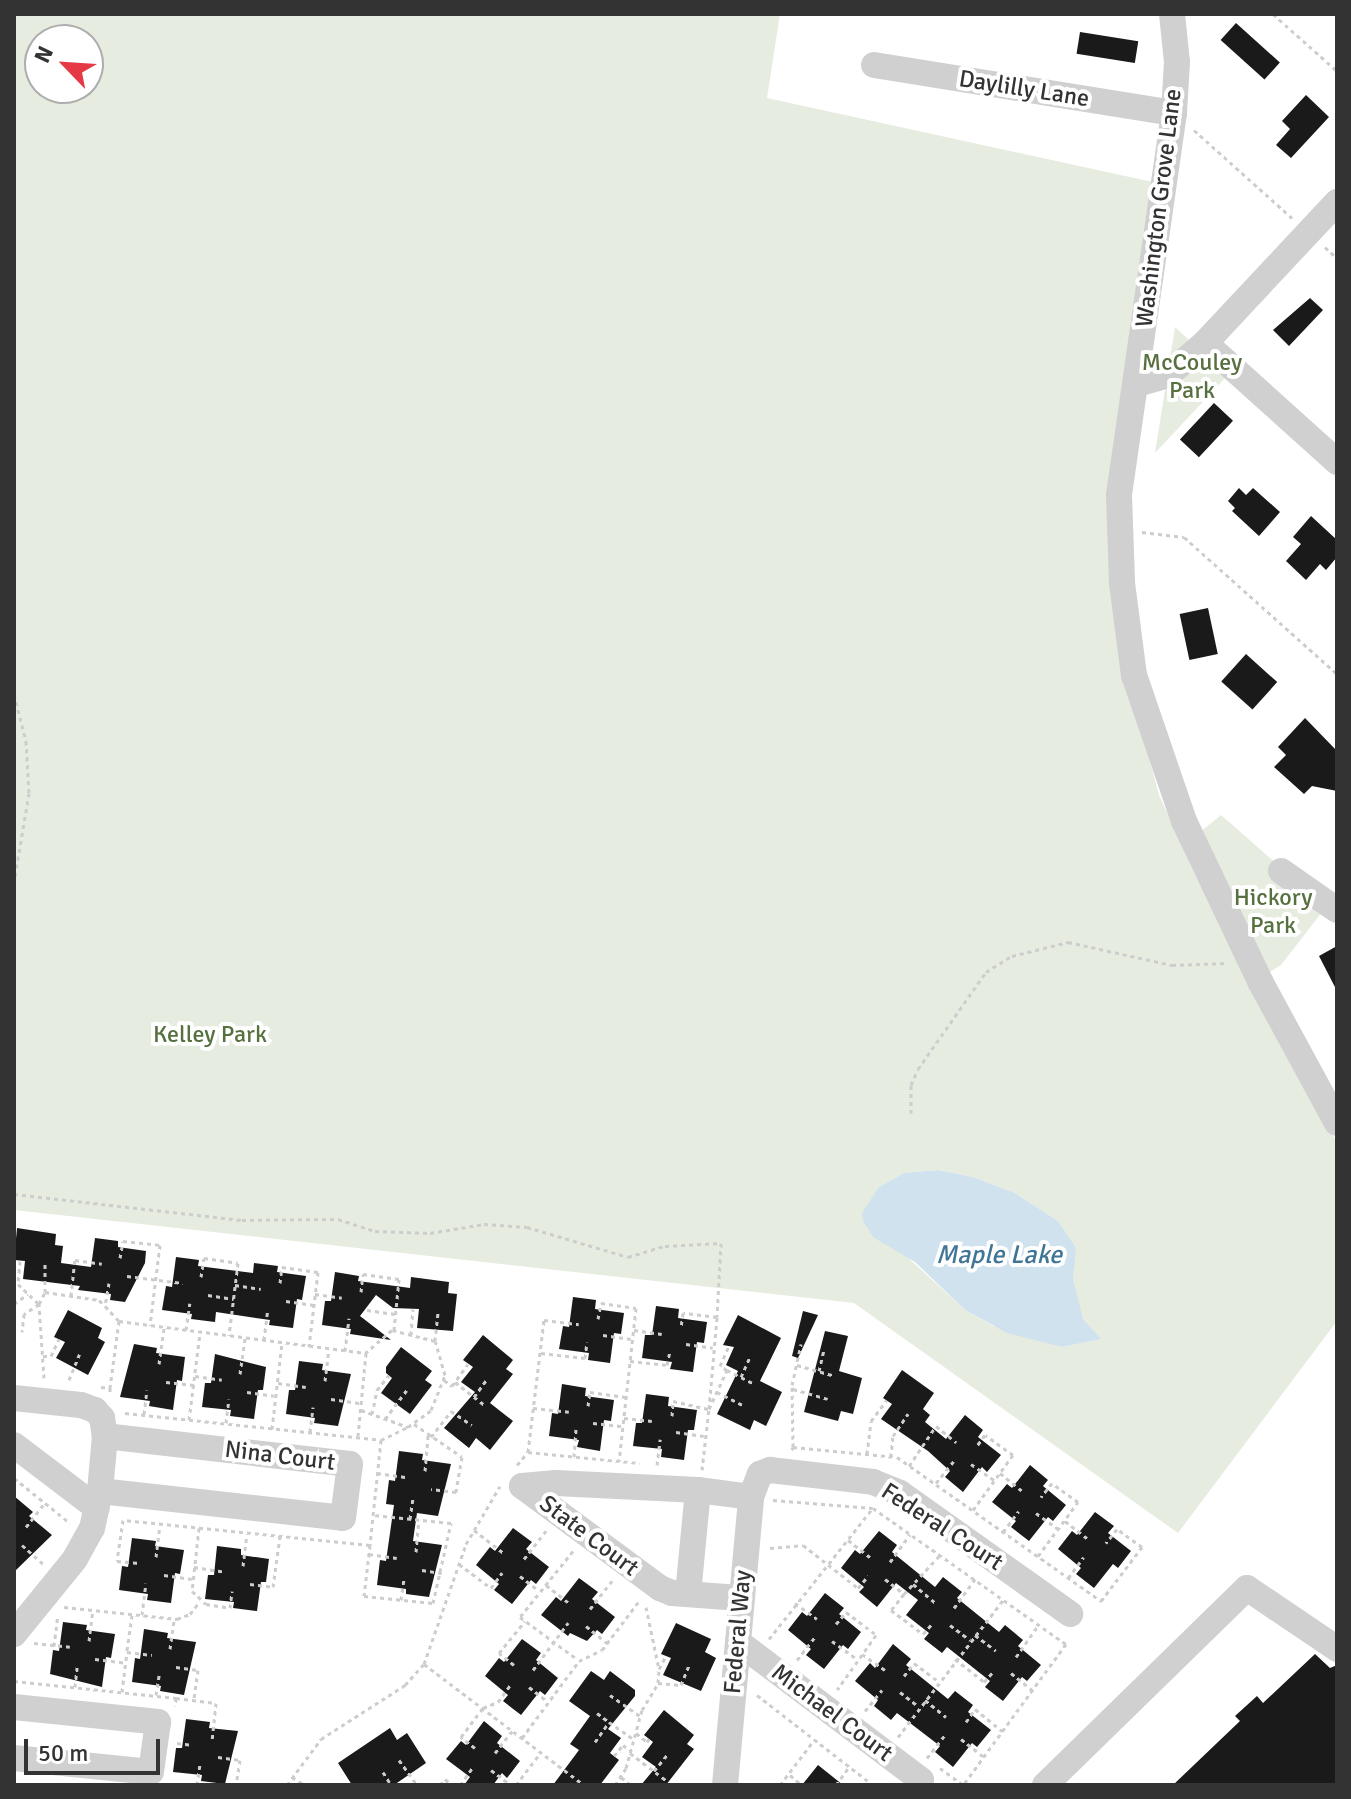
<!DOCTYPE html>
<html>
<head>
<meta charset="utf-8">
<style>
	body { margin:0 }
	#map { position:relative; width:1351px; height:1799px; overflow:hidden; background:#fff; font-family:Signika,sans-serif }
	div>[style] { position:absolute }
	.green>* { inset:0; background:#e6ecdf }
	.water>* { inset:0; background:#cfe2ee }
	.building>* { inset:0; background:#1a1a1a; transform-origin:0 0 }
	.path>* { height:3px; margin-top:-1.5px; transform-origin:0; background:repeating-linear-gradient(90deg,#cdcdcd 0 4px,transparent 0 8px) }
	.minor>* { height:26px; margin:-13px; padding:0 13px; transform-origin:13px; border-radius:13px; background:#d0d0d0 }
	span { translate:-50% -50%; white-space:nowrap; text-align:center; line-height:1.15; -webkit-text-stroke:8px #fff; paint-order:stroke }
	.street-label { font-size:24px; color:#333 }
	.park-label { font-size:24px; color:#56703f }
	.water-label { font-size:26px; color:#3f7597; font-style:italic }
	.frame { position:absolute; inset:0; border:16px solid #333; pointer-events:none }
	.north { position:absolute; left:24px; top:24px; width:80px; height:80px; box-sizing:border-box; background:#fff; border:2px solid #adadad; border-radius:50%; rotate:295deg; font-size:22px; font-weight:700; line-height:32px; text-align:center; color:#333 }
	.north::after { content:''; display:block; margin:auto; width:28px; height:36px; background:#e63946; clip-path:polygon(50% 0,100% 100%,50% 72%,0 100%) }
	.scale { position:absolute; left:24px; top:1739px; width:136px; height:36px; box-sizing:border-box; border:4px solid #333; border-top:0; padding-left:10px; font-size:24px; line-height:28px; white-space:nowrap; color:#333; -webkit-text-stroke:6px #fff; paint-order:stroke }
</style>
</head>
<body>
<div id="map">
	<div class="green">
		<div style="clip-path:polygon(evenodd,14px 14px,780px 14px,767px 98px,1157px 183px,1129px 343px,1132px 694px,1159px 795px,1195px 875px,1337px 1143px,1337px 1321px,1178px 1533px,854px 1303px,14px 1210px,14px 14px,40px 40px,88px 40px,88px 88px,40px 88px,40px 40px,14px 14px,938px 1170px,973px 1177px,1015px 1193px,1058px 1221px,1075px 1248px,1073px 1279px,1076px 1300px,1083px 1319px,1100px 1339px,1062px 1347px,993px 1326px,965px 1310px,904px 1254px,879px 1187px,904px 1173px,938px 1170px)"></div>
		<div style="clip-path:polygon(1175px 327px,1227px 376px,1155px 453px)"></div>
		<div style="clip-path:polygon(1221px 815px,1326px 907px,1281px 965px,1262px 977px,1193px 838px)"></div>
	</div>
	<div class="water">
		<div style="clip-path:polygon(938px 1170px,973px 1177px,1015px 1193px,1058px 1221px,1076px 1248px,1073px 1279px,1083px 1319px,1101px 1339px,1062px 1347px,1007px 1333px,965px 1310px,915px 1262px,873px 1237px,863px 1221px,862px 1213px,879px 1187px,904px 1173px)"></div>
	</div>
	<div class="building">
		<div style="left:1236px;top:23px;width:59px;height:23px;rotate:42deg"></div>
		<div style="left:1080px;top:32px;width:59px;height:22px;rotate:9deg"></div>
		<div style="clip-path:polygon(1306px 95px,1329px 117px,1291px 158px,1276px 145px,1290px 129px,1282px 121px)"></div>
		<div style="clip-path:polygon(1310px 298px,1323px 310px,1289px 346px,1273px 330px)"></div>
		<div style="left:1214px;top:403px;width:26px;height:50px;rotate:43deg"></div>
		<div style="clip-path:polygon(1239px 488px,1246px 495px,1253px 488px,1280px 512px,1259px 536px,1232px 511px,1235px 508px,1228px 501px)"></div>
		<div style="clip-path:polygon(1311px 516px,1337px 540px,1337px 557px,1326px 570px,1320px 564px,1306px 580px,1286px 561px,1301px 544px,1293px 537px)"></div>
		<div style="left:1208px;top:608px;width:47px;height:29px;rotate:78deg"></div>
		<div style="left:1246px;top:654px;width:42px;height:37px;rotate:42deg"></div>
		<div style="clip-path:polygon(1305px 718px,1337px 751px,1337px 791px,1312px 786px,1304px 794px,1274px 767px,1286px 755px,1278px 747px)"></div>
		<div style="clip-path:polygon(1337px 946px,1337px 991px,1319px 956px)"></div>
		<div style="clip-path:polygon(17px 1228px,56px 1234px,55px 1245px,63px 1246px,61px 1263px,91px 1267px,95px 1238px,118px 1241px,118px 1247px,146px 1251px,145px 1263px,125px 1302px,110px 1300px,111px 1294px,78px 1290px,80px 1286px,23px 1279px,25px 1261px,14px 1260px)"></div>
		<div style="clip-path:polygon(176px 1257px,199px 1260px,198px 1266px,253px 1273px,254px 1263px,278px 1266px,277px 1272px,306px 1276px,302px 1300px,297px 1299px,293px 1328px,269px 1325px,270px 1320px,216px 1312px,215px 1322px,191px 1319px,192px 1314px,162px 1310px,166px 1286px,172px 1287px)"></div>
		<div style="clip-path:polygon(335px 1272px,359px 1276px,358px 1281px,410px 1288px,411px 1277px,449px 1282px,448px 1293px,457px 1294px,453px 1331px,417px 1328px,419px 1309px,393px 1308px,376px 1295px,360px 1316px,391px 1340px,350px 1334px,351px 1329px,322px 1325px,325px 1301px,331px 1301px)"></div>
		<div style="clip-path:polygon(573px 1297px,596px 1300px,595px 1309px,624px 1313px,621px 1334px,614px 1333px,610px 1363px,588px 1360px,589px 1353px,559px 1349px,563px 1326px,569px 1327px)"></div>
		<div style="clip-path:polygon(656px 1306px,679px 1309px,678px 1318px,707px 1322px,704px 1343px,697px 1342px,693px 1372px,670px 1369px,672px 1362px,642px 1358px,645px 1335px,652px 1335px)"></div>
		<div style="clip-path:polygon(68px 1310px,102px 1328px,98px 1338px,105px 1342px,88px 1375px,56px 1358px,65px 1342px,54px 1337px)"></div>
		<div style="clip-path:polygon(803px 1311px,818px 1315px,798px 1358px,792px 1356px)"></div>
		<div style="clip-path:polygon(738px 1315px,781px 1338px,760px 1381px,782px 1392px,766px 1426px,754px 1420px,750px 1430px,717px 1414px,738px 1371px,726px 1365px,734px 1347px,723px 1345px)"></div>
		<div style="clip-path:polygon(825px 1331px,848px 1336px,839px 1371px,862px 1378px,853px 1414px,841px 1411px,838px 1421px,804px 1412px)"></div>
		<div style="clip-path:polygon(483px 1335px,513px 1360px,506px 1369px,513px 1374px,490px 1403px,513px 1421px,490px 1450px,476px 1438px,469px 1448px,444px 1428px,475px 1392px,461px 1382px,473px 1367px,463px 1360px)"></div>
		<div style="clip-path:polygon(134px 1344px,157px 1348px,156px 1353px,185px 1357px,182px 1381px,177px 1380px,173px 1410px,149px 1406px,150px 1401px,120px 1397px)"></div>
		<div style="clip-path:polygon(401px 1347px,432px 1371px,425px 1380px,432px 1385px,410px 1414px,381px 1393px,392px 1378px,386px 1373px,386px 1367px)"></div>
		<div style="clip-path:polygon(215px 1354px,266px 1367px,263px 1390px,258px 1390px,254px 1419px,230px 1416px,231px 1410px,202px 1407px,205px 1383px,211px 1383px)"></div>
		<div style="clip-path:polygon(299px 1361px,323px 1364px,322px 1370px,351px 1374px,338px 1426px,314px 1423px,315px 1418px,286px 1414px,289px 1390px,295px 1390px)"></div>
		<div style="clip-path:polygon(902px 1370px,934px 1393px,923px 1409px,930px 1415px,925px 1422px,946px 1439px,965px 1415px,983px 1430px,978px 1437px,1001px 1455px,987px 1472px,982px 1467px,963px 1492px,945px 1477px,950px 1471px,928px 1451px,881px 1419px,892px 1404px,883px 1398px)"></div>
		<div style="clip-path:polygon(562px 1384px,586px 1388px,585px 1396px,614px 1400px,611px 1421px,604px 1420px,600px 1451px,577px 1447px,579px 1440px,549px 1436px,552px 1413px,558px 1414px)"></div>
		<div style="clip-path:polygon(646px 1394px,669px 1397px,668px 1406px,697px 1410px,694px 1430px,688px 1430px,684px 1460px,661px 1457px,662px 1449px,633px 1446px,636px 1423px,642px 1423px)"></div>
		<div style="clip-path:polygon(399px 1451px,423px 1454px,422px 1460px,451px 1464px,438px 1516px,417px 1513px,413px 1541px,442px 1545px,429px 1597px,406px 1594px,406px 1589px,377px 1585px,380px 1560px,386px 1561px,394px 1505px,386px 1504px,389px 1480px,395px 1481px)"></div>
		<div style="clip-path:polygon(1030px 1465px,1048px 1480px,1043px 1486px,1066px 1505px,1053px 1521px,1048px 1517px,1029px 1541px,1011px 1527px,1016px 1521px,992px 1502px,1007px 1484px,1012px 1488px)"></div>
		<div style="clip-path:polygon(14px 1496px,33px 1512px,29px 1516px,52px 1535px,14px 1572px)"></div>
		<div style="clip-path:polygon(1095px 1512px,1114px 1526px,1108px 1533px,1131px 1551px,1118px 1568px,1113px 1564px,1094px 1588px,1076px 1574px,1081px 1568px,1058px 1549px,1072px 1531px,1077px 1535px)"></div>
		<div style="clip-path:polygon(513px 1528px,532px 1542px,526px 1549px,549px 1567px,536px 1584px,531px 1580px,512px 1604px,494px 1590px,499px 1584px,476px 1565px,490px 1547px,495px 1551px)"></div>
		<div style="clip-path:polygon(879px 1531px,897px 1545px,892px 1552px,935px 1587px,943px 1577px,962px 1592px,957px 1598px,999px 1632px,1005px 1625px,1023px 1640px,1018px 1646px,1041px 1665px,1027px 1681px,1022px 1677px,1003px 1701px,985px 1687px,990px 1681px,947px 1647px,942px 1653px,924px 1639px,929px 1633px,906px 1615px,918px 1600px,896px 1583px,877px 1607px,859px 1592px,864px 1587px,841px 1568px,855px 1550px,860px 1554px)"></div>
		<div style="clip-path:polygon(132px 1538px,156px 1541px,155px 1546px,184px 1550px,180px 1574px,175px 1573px,171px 1603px,147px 1600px,148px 1594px,119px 1590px,122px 1566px,128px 1567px)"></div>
		<div style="clip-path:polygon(217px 1546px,241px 1549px,241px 1555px,269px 1559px,266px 1582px,261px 1582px,257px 1611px,233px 1608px,234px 1602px,205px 1599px,208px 1575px,214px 1575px)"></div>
		<div style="clip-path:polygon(579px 1578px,598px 1592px,592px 1599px,615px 1617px,602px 1634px,597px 1630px,587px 1641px,570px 1633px,568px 1636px,541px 1615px,556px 1597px,561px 1601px)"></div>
		<div style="clip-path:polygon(825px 1593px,844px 1608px,839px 1614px,861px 1632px,848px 1649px,843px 1645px,824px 1669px,806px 1655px,811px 1649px,788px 1630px,802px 1612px,807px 1616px)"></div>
		<div style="clip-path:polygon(63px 1622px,87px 1625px,86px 1630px,115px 1634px,111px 1658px,106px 1657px,102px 1687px,50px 1674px,53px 1650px,59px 1651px)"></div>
		<div style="clip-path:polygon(676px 1623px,711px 1639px,705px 1652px,716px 1658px,701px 1691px,663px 1675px,671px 1658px,661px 1654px)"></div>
		<div style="clip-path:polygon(144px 1629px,168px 1633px,167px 1638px,196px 1642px,184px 1695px,160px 1691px,161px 1686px,132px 1682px,135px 1658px,140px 1659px)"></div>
		<div style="clip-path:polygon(522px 1639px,541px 1653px,536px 1660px,558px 1678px,545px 1695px,540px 1691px,521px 1715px,503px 1701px,508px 1695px,485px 1676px,499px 1658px,504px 1662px)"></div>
		<div style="clip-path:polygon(893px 1644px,911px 1659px,906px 1665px,948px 1699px,955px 1691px,973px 1705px,968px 1712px,991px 1730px,977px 1747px,972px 1743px,953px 1767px,935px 1752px,940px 1746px,897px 1713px,891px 1720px,874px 1706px,878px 1700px,855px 1681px,870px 1663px,875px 1668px)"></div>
		<div style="clip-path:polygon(1315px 1654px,1330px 1668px,1337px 1665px,1337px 1785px,1173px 1785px,1240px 1721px,1235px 1716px,1257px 1696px,1263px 1703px)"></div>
		<div style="clip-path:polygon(591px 1671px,604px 1680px,610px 1671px,635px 1690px,635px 1696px,608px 1729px,621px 1738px,610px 1753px,619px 1760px,600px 1785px,553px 1785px,579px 1750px,570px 1744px,590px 1716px,569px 1701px)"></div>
		<div style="clip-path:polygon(664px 1710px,694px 1735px,687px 1744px,694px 1749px,666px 1785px,641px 1785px,656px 1767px,642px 1757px,653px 1742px,644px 1735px)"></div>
		<div style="clip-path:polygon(186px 1719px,210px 1722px,209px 1728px,238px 1731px,225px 1784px,201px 1781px,202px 1775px,173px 1772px,176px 1748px,182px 1748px)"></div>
		<div style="clip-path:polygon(484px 1721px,502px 1736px,497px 1743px,520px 1761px,507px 1778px,502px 1773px,493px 1785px,464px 1785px,470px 1777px,446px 1759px,461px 1741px,466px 1745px)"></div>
		<div style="clip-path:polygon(390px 1728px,397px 1740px,407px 1733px,426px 1763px,394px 1785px,352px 1785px,338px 1763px)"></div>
		<div style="clip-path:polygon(818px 1765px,843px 1785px,802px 1785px)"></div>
	</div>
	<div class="path">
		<div style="left:1273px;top:14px;width:86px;rotate:41.7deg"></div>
		<div style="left:1194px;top:130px;width:132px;rotate:41.9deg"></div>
		<div style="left:1325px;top:247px;width:16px;rotate:43deg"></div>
		<div style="left:1142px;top:532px;width:42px;rotate:6.8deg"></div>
		<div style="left:1184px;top:537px;width:205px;rotate:41.8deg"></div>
		<div style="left:14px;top:694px;width:49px;rotate:75.7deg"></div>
		<div style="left:26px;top:741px;width:52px;rotate:86.7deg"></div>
		<div style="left:29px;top:793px;width:91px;rotate:99.5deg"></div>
		<div style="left:911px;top:1113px;width:28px;rotate:-90deg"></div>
		<div style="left:911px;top:1085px;width:17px;rotate:-66deg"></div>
		<div style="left:918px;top:1069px;width:118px;rotate:-55deg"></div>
		<div style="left:986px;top:972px;width:31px;rotate:-32deg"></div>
		<div style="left:1012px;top:956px;width:58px;rotate:-14deg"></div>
		<div style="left:1068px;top:942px;width:107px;rotate:12.5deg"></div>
		<div style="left:1172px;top:965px;width:55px;rotate:-2.1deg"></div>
		<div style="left:14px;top:1194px;width:229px;rotate:6.5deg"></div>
		<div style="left:242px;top:1220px;width:96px;rotate:-0.6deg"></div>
		<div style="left:338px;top:1219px;width:39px;rotate:18deg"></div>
		<div style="left:375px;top:1231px;width:55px;rotate:2.1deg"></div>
		<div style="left:430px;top:1233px;width:55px;rotate:-9.5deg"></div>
		<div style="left:484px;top:1224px;width:43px;rotate:4deg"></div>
		<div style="left:527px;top:1227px;width:105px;rotate:16.5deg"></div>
		<div style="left:628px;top:1257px;width:39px;rotate:-17deg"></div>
		<div style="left:665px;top:1246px;width:56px;rotate:-3.1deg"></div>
		<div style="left:721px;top:1243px;width:74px;rotate:93.1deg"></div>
		<div style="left:120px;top:1258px;width:17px;rotate:-80deg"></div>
		<div style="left:123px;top:1241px;width:37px;rotate:6deg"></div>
		<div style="left:160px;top:1245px;width:81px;rotate:97.1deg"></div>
		<div style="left:20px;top:1261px;width:23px;rotate:95deg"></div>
		<div style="left:18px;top:1284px;width:29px;rotate:44deg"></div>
		<div style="left:39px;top:1304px;width:18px;rotate:146deg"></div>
		<div style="left:24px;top:1314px;width:18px;rotate:96deg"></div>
		<div style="left:127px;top:1276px;width:56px;rotate:7.1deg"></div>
		<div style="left:201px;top:1277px;width:19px;rotate:-81deg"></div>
		<div style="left:204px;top:1258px;width:34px;rotate:8deg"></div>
		<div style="left:238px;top:1263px;width:73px;rotate:97.1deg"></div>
		<div style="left:109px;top:1283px;width:23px;rotate:100deg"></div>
		<div style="left:105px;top:1306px;width:21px;rotate:47deg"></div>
		<div style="left:119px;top:1321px;width:68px;rotate:97.7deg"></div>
		<div style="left:280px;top:1283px;width:16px;rotate:-83deg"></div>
		<div style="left:282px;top:1267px;width:36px;rotate:8deg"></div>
		<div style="left:318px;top:1272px;width:75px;rotate:96.9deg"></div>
		<div style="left:235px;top:1285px;width:26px;rotate:9deg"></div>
		<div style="left:45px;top:1292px;width:55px;rotate:8.4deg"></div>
		<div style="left:99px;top:1300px;width:8px;rotate:45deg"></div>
		<div style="left:361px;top:1292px;width:18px;rotate:-84deg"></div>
		<div style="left:363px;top:1274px;width:36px;rotate:8deg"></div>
		<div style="left:399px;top:1279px;width:51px;rotate:95.6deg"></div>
		<div style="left:315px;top:1294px;width:27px;rotate:8deg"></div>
		<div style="left:208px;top:1295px;width:26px;rotate:9deg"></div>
		<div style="left:71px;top:1296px;width:36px;rotate:-84deg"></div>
		<div style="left:75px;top:1260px;width:27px;rotate:8deg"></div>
		<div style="left:286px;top:1301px;width:28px;rotate:8deg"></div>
		<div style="left:14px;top:1304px;width:17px;rotate:-36deg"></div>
		<div style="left:367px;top:1310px;width:28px;rotate:8deg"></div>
		<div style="left:598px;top:1319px;width:16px;rotate:-79deg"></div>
		<div style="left:601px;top:1303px;width:35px;rotate:8deg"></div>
		<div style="left:636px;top:1308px;width:154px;rotate:96.3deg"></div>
		<div style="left:119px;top:1321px;width:249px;rotate:7.4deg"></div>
		<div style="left:366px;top:1353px;width:83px;rotate:95.5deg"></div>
		<div style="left:186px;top:1330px;width:27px;rotate:-82deg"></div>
		<div style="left:634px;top:1330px;width:28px;rotate:8deg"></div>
		<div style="left:411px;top:1335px;width:26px;rotate:-86deg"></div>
		<div style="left:603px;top:1335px;width:28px;rotate:8deg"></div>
		<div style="left:264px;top:1340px;width:31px;rotate:-83deg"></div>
		<div style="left:435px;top:1341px;width:29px;rotate:-84deg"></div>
		<div style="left:686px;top:1344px;width:27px;rotate:8deg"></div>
		<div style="left:345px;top:1351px;width:33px;rotate:-83deg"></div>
		<div style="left:541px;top:1353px;width:44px;rotate:6.5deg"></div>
		<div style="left:585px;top:1358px;width:16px;rotate:-83deg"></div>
		<div style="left:43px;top:1356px;width:8px"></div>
		<div style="left:51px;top:1356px;width:19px;rotate:-65deg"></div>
		<div style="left:630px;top:1361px;width:37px;rotate:6deg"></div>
		<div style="left:667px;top:1365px;width:14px;rotate:-78deg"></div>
		<div style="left:159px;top:1364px;width:36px;rotate:-82deg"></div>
		<div style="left:797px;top:1365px;width:37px;rotate:16deg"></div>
		<div style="left:727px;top:1370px;width:30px;rotate:27deg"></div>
		<div style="left:819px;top:1371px;width:22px;rotate:-77deg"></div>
		<div style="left:240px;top:1374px;width:36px;rotate:-82deg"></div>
		<div style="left:195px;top:1376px;width:27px;rotate:8deg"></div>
		<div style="left:741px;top:1377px;width:22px;rotate:-66deg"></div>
		<div style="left:44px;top:1378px;width:74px;rotate:-93.9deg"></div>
		<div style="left:39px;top:1304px;width:13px;rotate:-63deg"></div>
		<div style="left:45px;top:1292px;width:28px;rotate:-90deg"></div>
		<div style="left:69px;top:1380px;width:31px;rotate:-68deg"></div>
		<div style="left:444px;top:1380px;width:10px;rotate:37deg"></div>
		<div style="left:452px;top:1386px;width:27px;rotate:-54deg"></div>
		<div style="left:325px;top:1381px;width:32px;rotate:-83deg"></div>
		<div style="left:166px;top:1382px;width:28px;rotate:6deg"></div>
		<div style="left:455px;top:1382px;width:39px;rotate:38deg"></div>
		<div style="left:278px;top:1383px;width:28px;rotate:8deg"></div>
		<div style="left:101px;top:1387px;width:9px;rotate:6deg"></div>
		<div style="left:110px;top:1388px;width:7px;rotate:90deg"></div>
		<div style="left:793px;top:1389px;width:36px;rotate:16deg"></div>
		<div style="left:247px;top:1392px;width:27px;rotate:8deg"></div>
		<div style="left:717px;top:1392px;width:30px;rotate:27deg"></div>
		<div style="left:474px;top:1397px;width:22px;rotate:-54deg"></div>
		<div style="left:331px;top:1399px;width:30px;rotate:8deg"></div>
		<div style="left:588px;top:1406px;width:14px;rotate:-82deg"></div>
		<div style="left:590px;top:1392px;width:36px;rotate:8deg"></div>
		<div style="left:533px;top:1408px;width:36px;rotate:6deg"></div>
		<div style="left:361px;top:1410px;width:50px;rotate:19.9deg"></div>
		<div style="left:408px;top:1427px;width:29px;rotate:-36deg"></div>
		<div style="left:431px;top:1410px;width:38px;rotate:-68deg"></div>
		<div style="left:445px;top:1375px;width:35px;rotate:-106deg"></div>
		<div style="left:435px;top:1341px;width:44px;rotate:-165.7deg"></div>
		<div style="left:392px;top:1330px;width:35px;rotate:139deg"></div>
		<div style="left:125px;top:1413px;width:257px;rotate:6deg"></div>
		<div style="left:381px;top:1440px;width:106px;rotate:96deg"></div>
		<div style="left:370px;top:1545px;width:248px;rotate:-174.2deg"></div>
		<div style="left:123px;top:1520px;width:41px;rotate:98.3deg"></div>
		<div style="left:117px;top:1561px;width:22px;rotate:5deg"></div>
		<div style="left:144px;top:1414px;width:24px;rotate:-83deg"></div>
		<div style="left:372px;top:1414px;width:25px;rotate:-78deg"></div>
		<div style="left:377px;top:1390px;width:19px;rotate:-51deg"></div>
		<div style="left:672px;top:1416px;width:15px;rotate:-86deg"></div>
		<div style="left:673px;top:1401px;width:37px;rotate:13deg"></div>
		<div style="left:709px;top:1409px;width:92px;rotate:-85deg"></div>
		<div style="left:717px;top:1317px;width:34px;rotate:-173deg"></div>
		<div style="left:683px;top:1313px;width:15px;rotate:98deg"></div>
		<div style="left:624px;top:1418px;width:28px;rotate:6deg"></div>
		<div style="left:385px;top:1419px;width:36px;rotate:-53deg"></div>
		<div style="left:189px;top:1420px;width:88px;rotate:-82.8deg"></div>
		<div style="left:226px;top:1423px;width:24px;rotate:-83deg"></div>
		<div style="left:593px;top:1423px;width:30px;rotate:6deg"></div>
		<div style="left:414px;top:1424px;width:58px;rotate:34.5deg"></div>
		<div style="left:462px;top:1457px;width:36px;rotate:100deg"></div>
		<div style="left:456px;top:1492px;width:25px;rotate:-173deg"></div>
		<div style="left:272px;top:1429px;width:88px;rotate:-83.4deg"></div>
		<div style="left:310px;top:1432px;width:25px;rotate:-83deg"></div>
		<div style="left:676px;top:1432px;width:28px;rotate:8deg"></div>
		<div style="left:431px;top:1437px;width:33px;rotate:-52deg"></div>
		<div style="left:451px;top:1411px;width:25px;rotate:34deg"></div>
		<div style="left:381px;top:1440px;width:28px;rotate:-26deg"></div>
		<div style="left:793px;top:1447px;width:62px;rotate:-90.9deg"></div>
		<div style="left:792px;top:1385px;width:42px;rotate:-77.6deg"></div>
		<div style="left:792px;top:1450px;width:3px;rotate:-72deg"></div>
		<div style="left:793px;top:1447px;width:104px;rotate:5.5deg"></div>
		<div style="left:897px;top:1457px;width:250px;rotate:35.2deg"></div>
		<div style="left:1101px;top:1601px;width:68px;rotate:-52.8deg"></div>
		<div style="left:1142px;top:1547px;width:31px;rotate:-144deg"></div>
		<div style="left:1117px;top:1529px;width:18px;rotate:128deg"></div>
		<div style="left:528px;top:1452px;width:112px;rotate:5.7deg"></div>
		<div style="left:867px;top:1454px;width:33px;rotate:-83deg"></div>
		<div style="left:871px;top:1421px;width:26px;rotate:-53deg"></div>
		<div style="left:574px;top:1457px;width:28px;rotate:-86deg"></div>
		<div style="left:891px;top:1457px;width:21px;rotate:-85deg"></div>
		<div style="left:893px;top:1436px;width:27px;rotate:-56deg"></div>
		<div style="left:971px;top:1464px;width:28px;rotate:35deg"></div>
		<div style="left:517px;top:1465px;width:17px;rotate:-50deg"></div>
		<div style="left:528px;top:1452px;width:133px;rotate:-83.1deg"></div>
		<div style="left:544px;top:1320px;width:35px;rotate:7deg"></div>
		<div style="left:657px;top:1465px;width:26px;rotate:-83deg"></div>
		<div style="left:909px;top:1466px;width:48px;rotate:-56deg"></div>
		<div style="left:936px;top:1426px;width:26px;rotate:39deg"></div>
		<div style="left:702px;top:1470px;width:61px;rotate:-83.5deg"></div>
		<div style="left:709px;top:1409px;width:43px;rotate:-65.2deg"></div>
		<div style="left:727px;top:1370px;width:8px;rotate:-150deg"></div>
		<div style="left:720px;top:1366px;width:22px;rotate:-66deg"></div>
		<div style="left:425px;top:1471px;width:37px;rotate:-85deg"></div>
		<div style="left:377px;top:1473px;width:30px;rotate:8deg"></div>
		<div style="left:1000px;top:1473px;width:28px;rotate:39deg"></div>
		<div style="left:14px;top:1478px;width:72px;rotate:38.8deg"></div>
		<div style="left:936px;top:1483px;width:28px;rotate:-51deg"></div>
		<div style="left:773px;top:1500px;width:100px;rotate:4.6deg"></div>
		<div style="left:873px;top:1508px;width:236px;rotate:35.2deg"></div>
		<div style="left:1066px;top:1644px;width:175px;rotate:126.1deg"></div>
		<div style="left:973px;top:1510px;width:68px;rotate:-54deg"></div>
		<div style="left:1013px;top:1455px;width:34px;rotate:-144deg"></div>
		<div style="left:985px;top:1435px;width:15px;rotate:127deg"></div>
		<div style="left:1036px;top:1513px;width:27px;rotate:36deg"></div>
		<div style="left:410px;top:1519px;width:22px;rotate:-82deg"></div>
		<div style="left:1065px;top:1521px;width:28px;rotate:38deg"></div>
		<div style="left:26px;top:1527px;width:31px;rotate:-52deg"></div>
		<div style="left:199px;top:1528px;width:63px;rotate:96.3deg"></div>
		<div style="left:192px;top:1591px;width:19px;rotate:43deg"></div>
		<div style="left:206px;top:1604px;width:24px;rotate:9deg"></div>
		<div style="left:230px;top:1608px;width:17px;rotate:-83deg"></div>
		<div style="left:474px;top:1530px;width:39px;rotate:38deg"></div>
		<div style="left:1003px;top:1532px;width:26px;rotate:-53deg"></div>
		<div style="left:848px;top:1540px;width:28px;rotate:38deg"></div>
		<div style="left:22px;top:1545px;width:28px;rotate:42deg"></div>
		<div style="left:370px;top:1545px;width:51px;rotate:96.7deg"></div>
		<div style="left:364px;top:1596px;width:69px;rotate:5.8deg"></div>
		<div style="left:433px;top:1603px;width:82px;rotate:-77.3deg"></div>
		<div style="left:451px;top:1523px;width:78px;rotate:-174.1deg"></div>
		<div style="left:770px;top:1548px;width:33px;rotate:-5deg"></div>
		<div style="left:803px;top:1545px;width:70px;rotate:38deg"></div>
		<div style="left:858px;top:1588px;width:16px;rotate:-50deg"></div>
		<div style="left:573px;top:1551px;width:85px;rotate:128.8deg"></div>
		<div style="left:520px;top:1617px;width:71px;rotate:36.4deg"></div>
		<div style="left:416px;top:1552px;width:32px;rotate:-85deg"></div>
		<div style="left:369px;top:1554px;width:28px;rotate:8deg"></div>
		<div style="left:1038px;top:1556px;width:67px;rotate:-53.5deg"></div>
		<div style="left:1078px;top:1502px;width:32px;rotate:-144deg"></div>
		<div style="left:1052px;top:1483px;width:18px;rotate:128deg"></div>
		<div style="left:156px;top:1557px;width:32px;rotate:-83deg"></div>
		<div style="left:524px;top:1559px;width:36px;rotate:-52deg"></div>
		<div style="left:890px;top:1562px;width:34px;rotate:-54deg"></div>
		<div style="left:459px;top:1564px;width:40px;rotate:37deg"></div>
		<div style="left:491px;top:1588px;width:19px;rotate:-54deg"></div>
		<div style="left:243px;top:1566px;width:32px;rotate:-83deg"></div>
		<div style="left:194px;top:1567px;width:31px;rotate:9deg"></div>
		<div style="left:422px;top:1570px;width:20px;rotate:9deg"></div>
		<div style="left:164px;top:1575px;width:28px;rotate:8deg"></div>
		<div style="left:520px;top:1576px;width:24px;rotate:38deg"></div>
		<div style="left:1068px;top:1578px;width:26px;rotate:-53deg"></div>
		<div style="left:885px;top:1579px;width:24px;rotate:38deg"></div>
		<div style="left:904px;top:1594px;width:53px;rotate:-47.3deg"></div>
		<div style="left:250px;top:1584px;width:23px;rotate:7deg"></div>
		<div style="left:273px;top:1587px;width:51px;rotate:-82.2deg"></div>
		<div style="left:913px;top:1584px;width:30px;rotate:40deg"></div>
		<div style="left:546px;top:1585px;width:31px;rotate:38deg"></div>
		<div style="left:904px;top:1594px;width:21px;rotate:129deg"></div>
		<div style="left:891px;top:1610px;width:40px;rotate:37deg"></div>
		<div style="left:923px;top:1634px;width:15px;rotate:-48deg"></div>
		<div style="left:401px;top:1600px;width:22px;rotate:-82deg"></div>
		<div style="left:795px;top:1603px;width:27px;rotate:36deg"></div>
		<div style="left:64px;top:1607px;width:114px;rotate:6.1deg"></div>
		<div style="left:177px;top:1619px;width:14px;rotate:-21deg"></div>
		<div style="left:190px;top:1614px;width:16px;rotate:-52deg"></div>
		<div style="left:646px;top:1607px;width:63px;rotate:78.2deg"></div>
		<div style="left:954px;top:1608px;width:36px;rotate:-54deg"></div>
		<div style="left:590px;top:1609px;width:36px;rotate:-52deg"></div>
		<div style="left:132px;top:1615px;width:37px;rotate:98deg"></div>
		<div style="left:127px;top:1652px;width:25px;rotate:7deg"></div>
		<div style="left:142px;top:1615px;width:32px;rotate:-83deg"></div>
		<div style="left:836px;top:1624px;width:16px;rotate:-50deg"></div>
		<div style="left:846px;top:1612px;width:38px;rotate:37deg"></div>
		<div style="left:876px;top:1635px;width:67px;rotate:125.3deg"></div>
		<div style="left:950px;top:1625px;width:25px;rotate:37deg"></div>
		<div style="left:586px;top:1626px;width:27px;rotate:39deg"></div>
		<div style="left:975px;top:1635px;width:26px;rotate:37deg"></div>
		<div style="left:769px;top:1639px;width:167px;rotate:-51.6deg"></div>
		<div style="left:89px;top:1641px;width:31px;rotate:-83deg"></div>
		<div style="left:832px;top:1641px;width:32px;rotate:36deg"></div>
		<div style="left:34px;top:1643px;width:36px;rotate:6deg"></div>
		<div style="left:54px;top:1646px;width:31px;rotate:-83deg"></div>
		<div style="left:170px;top:1649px;width:30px;rotate:-82deg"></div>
		<div style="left:862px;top:1654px;width:28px;rotate:35deg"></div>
		<div style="left:1016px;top:1657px;width:39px;rotate:-55deg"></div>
		<div style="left:95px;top:1659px;width:31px;rotate:7deg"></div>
		<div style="left:955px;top:1659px;width:37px;rotate:38deg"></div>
		<div style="left:984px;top:1682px;width:15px;rotate:-48deg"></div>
		<div style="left:797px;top:1660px;width:28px;rotate:-52deg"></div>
		<div style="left:424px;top:1664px;width:201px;rotate:37.1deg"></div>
		<div style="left:514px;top:1665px;width:19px;rotate:-141deg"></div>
		<div style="left:499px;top:1653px;width:41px;rotate:-50.9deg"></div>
		<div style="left:176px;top:1667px;width:22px;rotate:8deg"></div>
		<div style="left:198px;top:1670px;width:30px;rotate:98deg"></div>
		<div style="left:533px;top:1670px;width:59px;rotate:-53.3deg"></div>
		<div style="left:1011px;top:1673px;width:27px;rotate:39deg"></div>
		<div style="left:904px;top:1676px;width:16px;rotate:-52deg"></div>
		<div style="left:914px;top:1663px;width:31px;rotate:37deg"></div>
		<div style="left:14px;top:1681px;width:163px;rotate:6deg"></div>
		<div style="left:176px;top:1698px;width:8px;rotate:97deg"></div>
		<div style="left:658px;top:1683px;width:23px;rotate:5deg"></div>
		<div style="left:681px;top:1685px;width:22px;rotate:-68deg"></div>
		<div style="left:75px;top:1687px;width:20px;rotate:-84deg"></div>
		<div style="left:529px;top:1687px;width:24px;rotate:38deg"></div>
		<div style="left:122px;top:1692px;width:40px;rotate:-82.9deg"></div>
		<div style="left:900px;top:1692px;width:24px;rotate:38deg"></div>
		<div style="left:156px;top:1695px;width:20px;rotate:-81deg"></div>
		<div style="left:610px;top:1695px;width:37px;rotate:35deg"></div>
		<div style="left:757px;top:1695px;width:147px;rotate:37.8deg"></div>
		<div style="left:176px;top:1698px;width:40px;rotate:7.1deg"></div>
		<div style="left:216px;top:1703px;width:36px;rotate:96deg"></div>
		<div style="left:925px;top:1700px;width:27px;rotate:39deg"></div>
		<div style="left:865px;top:1711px;width:27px;rotate:-51deg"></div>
		<div style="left:597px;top:1713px;width:15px;rotate:37deg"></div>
		<div style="left:966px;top:1722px;width:16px;rotate:-55deg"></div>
		<div style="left:975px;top:1709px;width:35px;rotate:39deg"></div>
		<div style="left:636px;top:1733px;width:14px;rotate:39deg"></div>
		<div style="left:647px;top:1742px;width:4px;rotate:-56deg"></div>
		<div style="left:898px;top:1737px;width:173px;rotate:-52.5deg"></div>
		<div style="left:522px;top:1738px;width:96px;rotate:-53.5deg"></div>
		<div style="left:579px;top:1661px;width:25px;rotate:-26deg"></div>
		<div style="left:602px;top:1650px;width:61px;rotate:-52.9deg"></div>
		<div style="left:961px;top:1739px;width:28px;rotate:38deg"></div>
		<div style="left:595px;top:1742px;width:24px;rotate:-55deg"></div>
		<div style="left:609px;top:1722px;width:28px;rotate:35deg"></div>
		<div style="left:177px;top:1743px;width:16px;rotate:7deg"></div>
		<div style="left:475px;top:1748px;width:18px;rotate:-142deg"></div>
		<div style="left:461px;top:1737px;width:36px;rotate:-53deg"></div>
		<div style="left:483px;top:1708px;width:16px;rotate:-22deg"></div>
		<div style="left:498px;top:1702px;width:22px;rotate:-54deg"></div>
		<div style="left:495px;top:1753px;width:28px;rotate:-52deg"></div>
		<div style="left:630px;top:1753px;width:46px;rotate:37.1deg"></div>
		<div style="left:614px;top:1756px;width:14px;rotate:-51deg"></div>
		<div style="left:623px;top:1745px;width:9px;rotate:36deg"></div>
		<div style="left:218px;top:1757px;width:22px;rotate:8deg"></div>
		<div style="left:240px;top:1760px;width:25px;rotate:99deg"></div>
		<div style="left:927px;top:1758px;width:28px;rotate:-52deg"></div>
		<div style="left:399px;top:1760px;width:31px;rotate:54deg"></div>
		<div style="left:940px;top:1768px;width:29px;rotate:36deg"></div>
		<div style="left:491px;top:1770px;width:25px;rotate:37deg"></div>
		<div style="left:654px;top:1771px;width:22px;rotate:-51deg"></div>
		<div style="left:383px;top:1772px;width:15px;rotate:58deg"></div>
		<div style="left:790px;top:1775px;width:16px;rotate:40deg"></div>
		<div style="left:292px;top:1777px;width:15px;rotate:32deg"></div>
		<div style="left:621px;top:1777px;width:13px;rotate:39deg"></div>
		<div style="left:197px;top:1785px;width:21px;rotate:-82deg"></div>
		<div style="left:287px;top:1785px;width:57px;rotate:-53.5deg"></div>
		<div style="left:321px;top:1739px;width:100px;rotate:-32.7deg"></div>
		<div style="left:405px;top:1685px;width:28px;rotate:-48deg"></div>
		<div style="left:424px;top:1664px;width:127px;rotate:-70.7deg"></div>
		<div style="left:466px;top:1544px;width:67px;rotate:-59.6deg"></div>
		<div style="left:440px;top:1785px;width:8px;rotate:-50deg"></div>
		<div style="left:445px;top:1779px;width:9px;rotate:41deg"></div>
		<div style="left:460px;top:1785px;width:22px;rotate:-54deg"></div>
		<div style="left:516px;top:1785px;width:41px;rotate:-52.9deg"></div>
		<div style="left:615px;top:1785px;width:20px;rotate:-57deg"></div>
		<div style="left:626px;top:1768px;width:60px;rotate:-74.6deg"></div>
		<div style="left:642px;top:1710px;width:31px;rotate:-59deg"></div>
		<div style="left:658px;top:1683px;width:14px;rotate:-86deg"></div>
		<div style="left:659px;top:1669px;width:15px;rotate:-62deg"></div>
		<div style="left:780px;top:1785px;width:56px;rotate:-52.9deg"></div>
		<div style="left:836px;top:1785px;width:22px;rotate:-54deg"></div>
	</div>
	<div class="minor">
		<div style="left:1172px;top:14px;width:48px;rotate:84.1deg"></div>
		<div style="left:1177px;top:62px;width:51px;rotate:93.4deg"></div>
		<div style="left:1174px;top:113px;width:386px;rotate:98.2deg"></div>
		<div style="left:1119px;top:495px;width:88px;rotate:88deg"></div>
		<div style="left:1122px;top:583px;width:93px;rotate:82.6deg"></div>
		<div style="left:1134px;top:675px;width:154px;rotate:71.1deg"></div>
		<div style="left:1184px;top:821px;width:179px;rotate:64.6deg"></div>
		<div style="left:1261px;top:983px;width:159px;rotate:61.5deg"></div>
		<div style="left:874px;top:65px;width:304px;rotate:9.1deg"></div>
		<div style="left:1205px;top:343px;width:178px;rotate:42deg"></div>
		<div style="left:1137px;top:384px;width:32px;rotate:-16deg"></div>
		<div style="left:1168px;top:375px;width:49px;rotate:-40.9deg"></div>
		<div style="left:1205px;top:343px;width:193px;rotate:-46.9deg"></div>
		<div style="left:1281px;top:871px;width:68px;rotate:34.9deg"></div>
		<div style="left:14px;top:1398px;width:67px;rotate:6deg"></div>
		<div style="left:81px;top:1405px;width:15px;rotate:20deg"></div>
		<div style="left:95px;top:1410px;width:11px;rotate:49deg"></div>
		<div style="left:102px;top:1418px;width:18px;rotate:81deg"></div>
		<div style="left:105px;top:1436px;width:55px;rotate:95.2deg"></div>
		<div style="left:100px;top:1491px;width:38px;rotate:102deg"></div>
		<div style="left:92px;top:1528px;width:35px;rotate:119deg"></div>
		<div style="left:75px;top:1559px;width:97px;rotate:129.1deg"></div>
		<div style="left:14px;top:1445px;width:104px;rotate:37.2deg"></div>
		<div style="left:522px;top:1486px;width:172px;rotate:36.5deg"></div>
		<div style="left:660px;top:1588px;width:13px;rotate:23deg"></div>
		<div style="left:672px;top:1593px;width:68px;rotate:4.2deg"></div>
		<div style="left:522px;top:1486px;width:34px;rotate:-5deg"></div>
		<div style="left:556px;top:1483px;width:142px;rotate:2.8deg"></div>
		<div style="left:698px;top:1490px;width:53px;rotate:7.5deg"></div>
		<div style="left:100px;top:1491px;width:244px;rotate:6.3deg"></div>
		<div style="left:343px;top:1518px;width:54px;rotate:-82.6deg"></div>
		<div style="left:350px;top:1464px;width:247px;rotate:-173.5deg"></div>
		<div style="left:688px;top:1594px;width:104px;rotate:-84.5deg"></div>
		<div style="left:738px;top:1642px;width:229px;rotate:37deg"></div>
		<div style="left:921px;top:1780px;width:6px;rotate:129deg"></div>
		<div style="left:14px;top:1707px;width:145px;rotate:5.9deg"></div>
		<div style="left:158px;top:1722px;width:50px;rotate:98deg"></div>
		<div style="left:151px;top:1772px;width:138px;rotate:-174.2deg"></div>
		<div style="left:725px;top:1785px;width:289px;rotate:-84.8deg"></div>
		<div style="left:751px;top:1497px;width:25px;rotate:-69deg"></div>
		<div style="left:760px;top:1474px;width:11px;rotate:-22deg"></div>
		<div style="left:770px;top:1470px;width:104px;rotate:6.6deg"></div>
		<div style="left:873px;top:1482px;width:29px;rotate:22deg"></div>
		<div style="left:900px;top:1493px;width:209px;rotate:35.4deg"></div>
		<div style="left:1045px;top:1785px;width:282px;rotate:-44.3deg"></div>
		<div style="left:1247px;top:1588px;width:109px;rotate:34.1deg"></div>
	</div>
	<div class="street-label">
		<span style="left:1024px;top:89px;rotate:9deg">Daylilly Lane</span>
		<span style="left:1159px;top:208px;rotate:-83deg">Washington Grove Lane</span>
		<span style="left:280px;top:1456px;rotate:7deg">Nina Court</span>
		<span style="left:942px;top:1527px;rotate:33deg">Federal Court</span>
		<span style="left:589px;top:1536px;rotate:37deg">State Court</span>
		<span style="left:738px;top:1632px;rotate:-85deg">Federal Way</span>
		<span style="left:832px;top:1713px;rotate:37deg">Michael Court</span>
	</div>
	<div class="park-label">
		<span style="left:1192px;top:377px">McCouley<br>Park</span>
		<span style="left:1273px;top:912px">Hickory<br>Park</span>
		<span style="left:210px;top:1035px">Kelley Park</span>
	</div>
	<div class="water-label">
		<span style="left:999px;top:1256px">Maple Lake</span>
	</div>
	<div class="frame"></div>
	<div class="north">N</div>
	<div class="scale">50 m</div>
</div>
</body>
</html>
